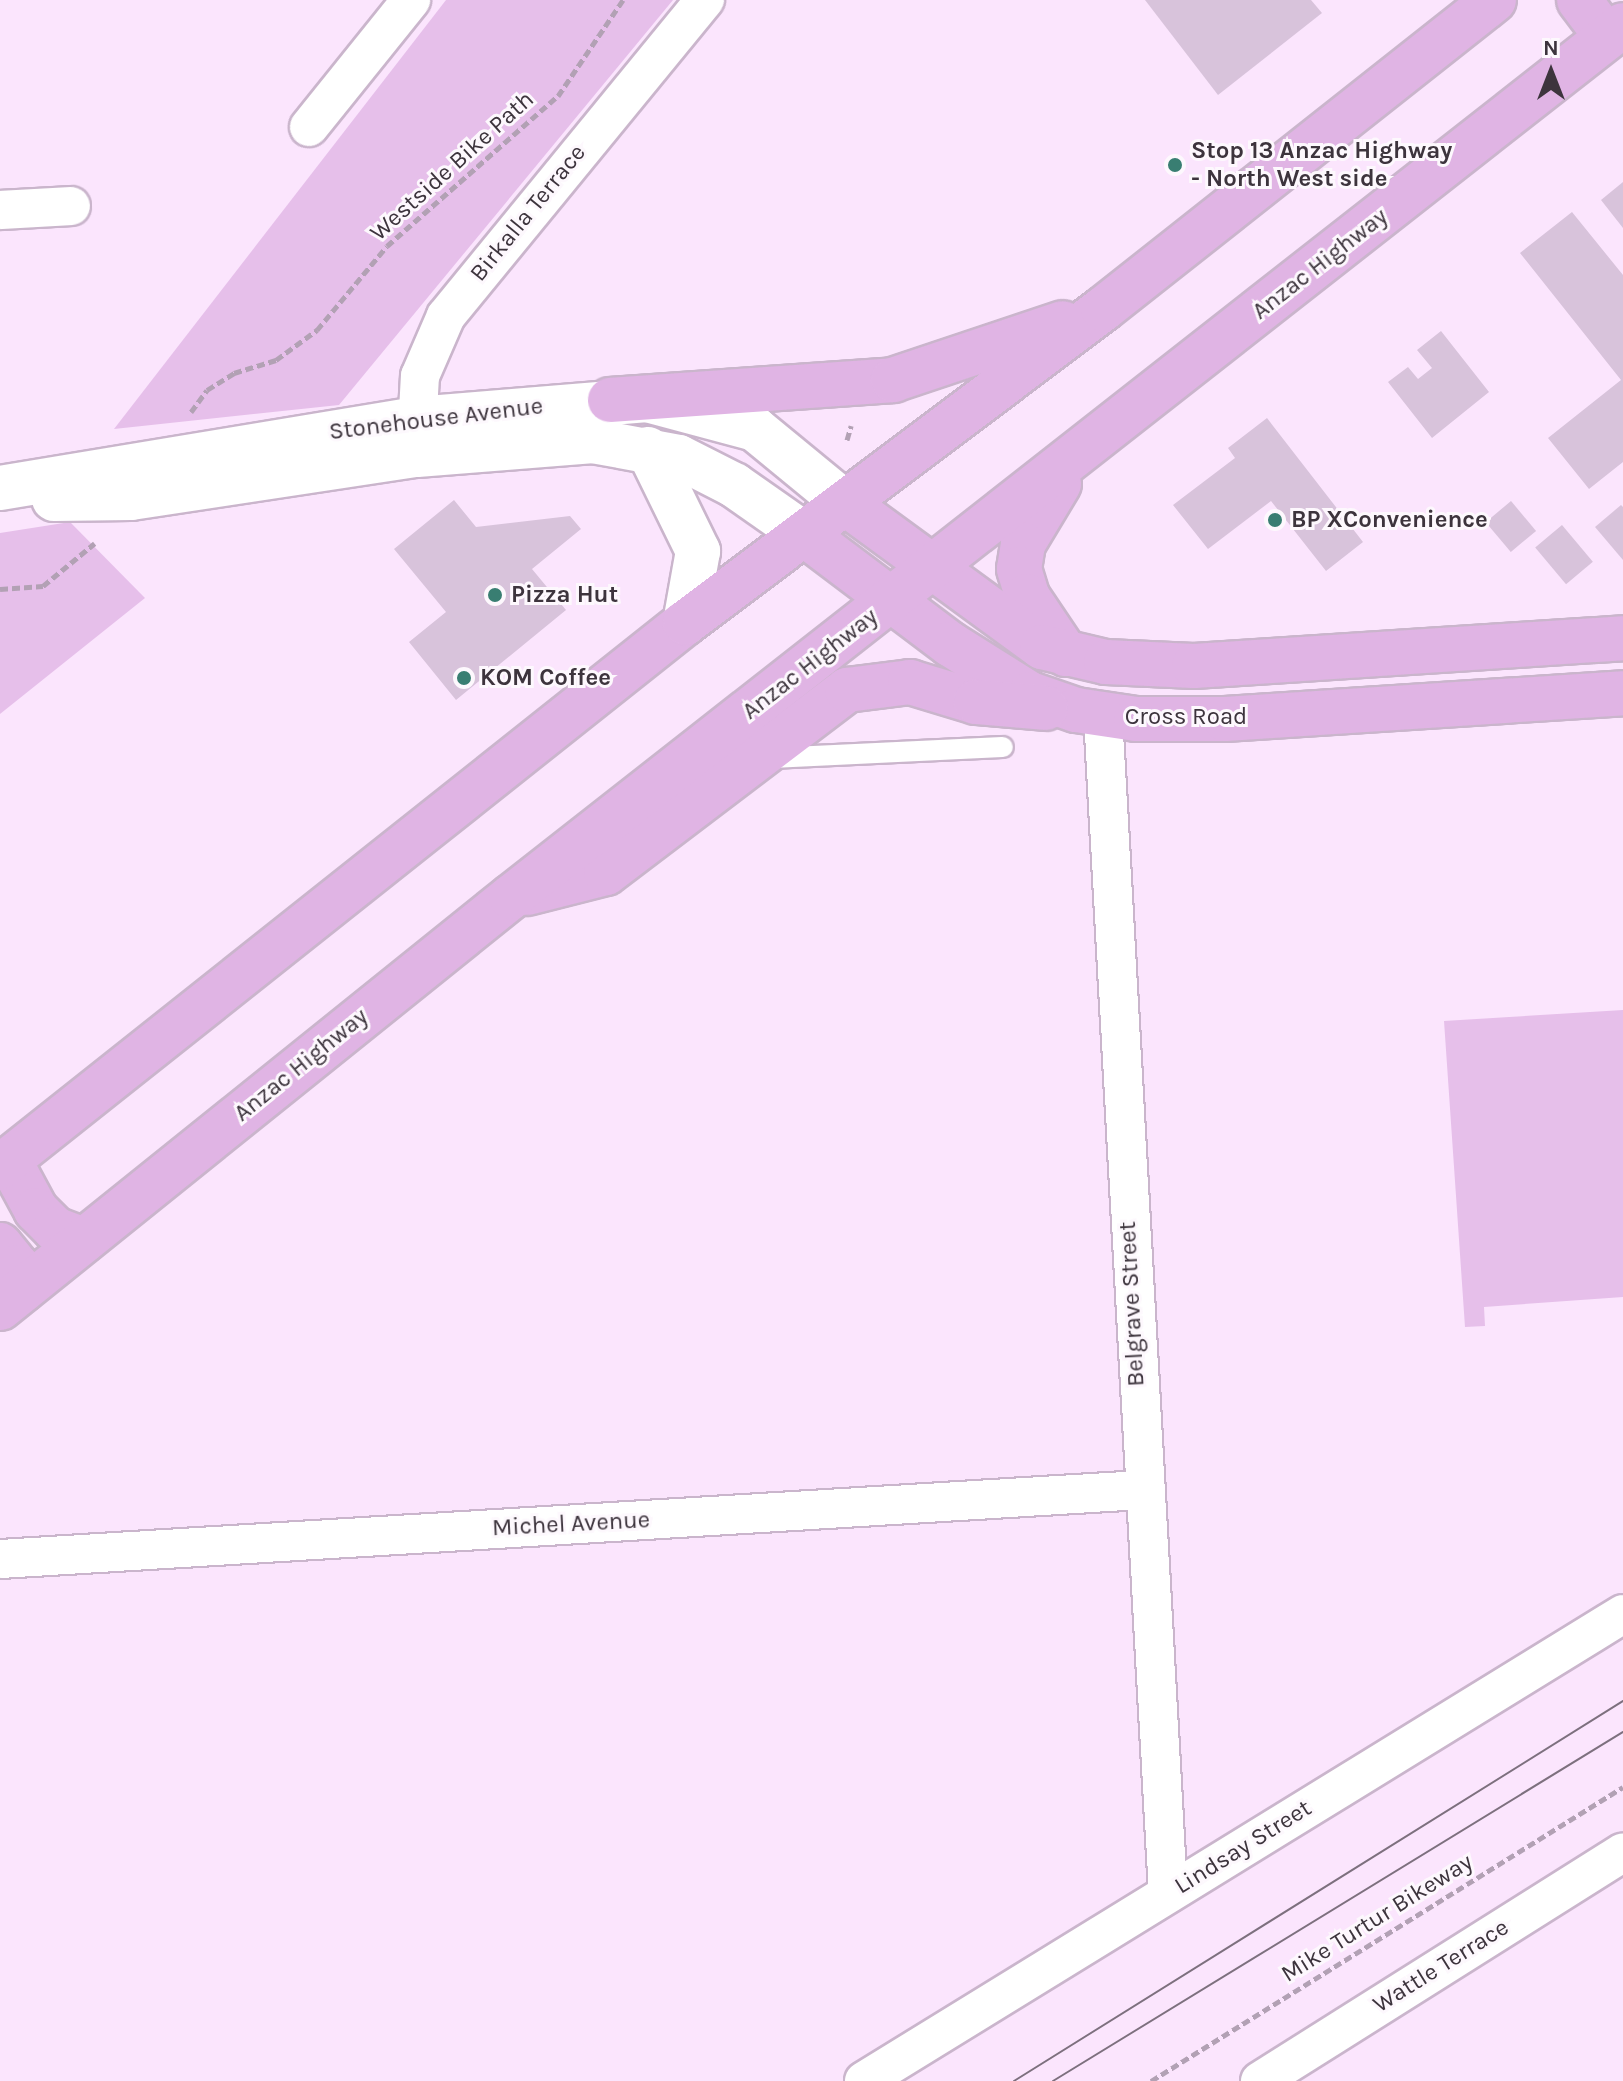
<!DOCTYPE html>
<html>
<head>
<meta charset="utf-8">
<style>
	body { margin:0 }
	#map { position:relative; width:1623px; height:2081px; overflow:hidden; background:#fbe5fd; font-family:Karla,sans-serif }
	div>[style] { position:absolute }
	.green>* { inset:0; background:#e6bfea }
	.building>* { inset:0; background:#d8c3db; transform-origin:0 0 }
	.path>* { height:5px; margin-top:-2.5px; transform-origin:0; background:repeating-linear-gradient(90deg,#b2a1b4 0 8px,transparent 0 12px) }
	.roads { filter:drop-shadow(2px 0 #cab5cc) drop-shadow(-2px 0 #cab5cc) drop-shadow(0 2px #cab5cc) drop-shadow(0 -2px #cab5cc) }
	.service>* { height:20px; margin:-10px; padding:0 10px; transform-origin:10px; border-radius:10px; background:#fff }
	.minor>* { height:38px; margin:-19px; padding:0 19px; transform-origin:19px; border-radius:19px; background:#fff }
	.tertiary>* { height:44px; margin:-22px; padding:0 22px; transform-origin:22px; border-radius:22px; background:#fff }
	.trunk>* { height:44px; margin:-22px; padding:0 22px; transform-origin:22px; border-radius:22px; background:#e0b4e4 }
	.tram>* { height:2px; margin:-1px; padding:0 1px; transform-origin:1px; border-radius:1px; background:#7d707e }
	.dots>* { width:22px; height:22px; translate:-50% -50%; box-sizing:border-box; border:4px solid #fdf8fd; border-radius:50% }
	span { translate:-50% -50%; white-space:nowrap; text-align:center; line-height:1.15; -webkit-text-stroke:6px #fdf8fd; paint-order:stroke }
	.poi-label { font-size:24px; color:#3d343d; font-weight:700 }
	.left { translate:0 -50%; text-align:left }
	.street-label { font-size:24px; color:#3d343d }
	.north { position:absolute; left:1511px; top:32px; width:80px; height:80px; -webkit-text-stroke:6px #fdf8fd; paint-order:stroke; rotate:0deg; font-size:22px; font-weight:700; line-height:32px; text-align:center; color:#3d343d }
	.north::after { content:''; display:block; margin:auto; width:28px; height:36px; background:#3d343d; clip-path:polygon(50% 0,100% 100%,50% 72%,0 100%) }
</style>
</head>
<body>
<div id="map">
	<div class="green">
		<div style="clip-path:polygon(446px 0,673px 0,339px 405px,114px 429px)"></div>
		<div style="clip-path:polygon(70px 522px,145px 598px,0 714px,0 533px)"></div>
		<div style="clip-path:polygon(1623px 1010px,1623px 1297px,1484px 1307px,1485px 1326px,1465px 1327px,1444px 1021px)"></div>
	</div>
	<div class="building">
		<div style="clip-path:polygon(1145px 0,1311px 0,1322px 13px,1218px 95px)"></div>
		<div style="clip-path:polygon(1623px 182px,1623px 228px,1601px 200px)"></div>
		<div style="clip-path:polygon(1572px 212px,1623px 275px,1623px 462px,1589px 489px,1548px 438px,1621px 380px,1520px 253px)"></div>
		<div style="clip-path:polygon(1441px 331px,1489px 392px,1432px 438px,1388px 382px,1408px 367px,1418px 379px,1432px 368px,1417px 350px)"></div>
		<div style="clip-path:polygon(1267px 418px,1363px 542px,1326px 571px,1271px 501px,1208px 549px,1173px 505px,1235px 458px,1228px 448px)"></div>
		<div style="clip-path:polygon(454px 500px,476px 527px,570px 516px,581px 529px,532px 569px,566px 610px,456px 700px,409px 642px,446px 612px,394px 549px)"></div>
		<div style="left:1511px;top:501px;width:39px;height:33px;rotate:50deg"></div>
		<div style="clip-path:polygon(1621px 505px,1623px 507px,1623px 560px,1595px 527px)"></div>
		<div style="left:1562px;top:525px;width:48px;height:35px;rotate:50deg"></div>
	</div>
	<div class="path">
		<div style="left:191px;top:412px;width:27px;rotate:-54deg"></div>
		<div style="left:207px;top:390px;width:32px;rotate:-32deg"></div>
		<div style="left:234px;top:373px;width:44px;rotate:-17.2deg"></div>
		<div style="left:276px;top:360px;width:51px;rotate:-36.2deg"></div>
		<div style="left:317px;top:330px;width:109px;rotate:-50.2deg"></div>
		<div style="left:387px;top:246px;width:227px;rotate:-41.3deg"></div>
		<div style="left:558px;top:96px;width:116px;rotate:-55.9deg"></div>
		<div style="left:847px;top:440px;width:15px;rotate:-74deg"></div>
		<div style="left:0;top:589px;width:43px;rotate:-4deg"></div>
		<div style="left:43px;top:586px;width:67px;rotate:-39.6deg"></div>
		<div style="left:1151px;top:2081px;width:556px;rotate:-31.92deg"></div>
	</div>
	<div class="roads">
		<div class="service">
			<div style="left:771px;top:758px;width:232px;rotate:-2.7deg"></div>
		</div>
		<div class="minor">
			<div style="left:309px;top:127px;width:163px;rotate:-51.2deg"></div>
			<div style="left:0;top:210px;width:71px;rotate:-3.2deg"></div>
			<div style="left:416px;top:447px;width:71px;rotate:-86.8deg"></div>
			<div style="left:420px;top:376px;width:65px;rotate:-66.6deg"></div>
			<div style="left:446px;top:316px;width:409px;rotate:-50.7deg"></div>
			<div style="left:1103px;top:715px;width:1180px;rotate:86.84deg"></div>
			<div style="left:0;top:1559px;width:1144px;rotate:-3.46deg"></div>
			<div style="left:864px;top:2081px;width:891px;rotate:-31.6deg"></div>
			<div style="left:1260px;top:2081px;width:429px;rotate:-32.2deg"></div>
		</div>
		<div class="tertiary">
			<div style="left:648px;top:449px;width:114px;rotate:63.9deg"></div>
			<div style="left:698px;top:551px;width:73px;rotate:100.2deg"></div>
			<div style="left:0;top:488px;width:422px;rotate:-9.4deg"></div>
			<div style="left:416px;top:419px;width:232px;rotate:-4.7deg"></div>
			<div style="left:647px;top:400px;width:112px;rotate:15deg"></div>
			<div style="left:755px;top:429px;width:117px;rotate:39.4deg"></div>
			<div style="left:54px;top:499px;width:77px;rotate:-0.7deg"></div>
			<div style="left:131px;top:498px;width:289px;rotate:-8.6deg"></div>
			<div style="left:417px;top:455px;width:177px;rotate:-4.5deg"></div>
			<div style="left:593px;top:441px;width:87px;rotate:10.5deg"></div>
			<div style="left:679px;top:457px;width:62px;rotate:27deg"></div>
			<div style="left:734px;top:485px;width:85px;rotate:35deg"></div>
		</div>
		<div class="trunk">
			<div style="left:1579px;top:0;width:46px;rotate:52.9deg"></div>
			<div style="left:610px;top:400px;width:284px;rotate:-4deg"></div>
			<div style="left:893px;top:380px;width:179px;rotate:-18.5deg"></div>
			<div style="left:1059px;top:484px;width:70px;rotate:121deg"></div>
			<div style="left:1023px;top:544px;width:25px;rotate:99deg"></div>
			<div style="left:1019px;top:569px;width:28px;rotate:73deg"></div>
			<div style="left:1027px;top:596px;width:70px;rotate:56.1deg"></div>
			<div style="left:845px;top:503px;width:244px;rotate:36.2deg"></div>
			<div style="left:1042px;top:647px;width:66px;rotate:13.2deg"></div>
			<div style="left:1106px;top:662px;width:88px;rotate:2.6deg"></div>
			<div style="left:1194px;top:666px;width:430px;rotate:-3.7deg"></div>
			<div style="left:804px;top:534px;width:183px;rotate:37deg"></div>
			<div style="left:950px;top:644px;width:94px;rotate:32deg"></div>
			<div style="left:1030px;top:694px;width:49px;rotate:19.2deg"></div>
			<div style="left:1076px;top:710px;width:61px;rotate:8.5deg"></div>
			<div style="left:1136px;top:719px;width:89px"></div>
			<div style="left:1225px;top:719px;width:399px;rotate:-3.7deg"></div>
			<div style="left:527px;top:893px;width:81px;rotate:-14.2deg"></div>
			<div style="left:606px;top:873px;width:303px;rotate:-37.2deg"></div>
			<div style="left:847px;top:690px;width:64px;rotate:-7.2deg"></div>
			<div style="left:910px;top:682px;width:69px;rotate:16.9deg"></div>
			<div style="left:976px;top:702px;width:70px;rotate:4.9deg"></div>
			<div style="left:9px;top:1160px;width:57px;rotate:61.6deg"></div>
			<div style="left:36px;top:1210px;width:27px;rotate:45deg"></div>
			<div style="left:55px;top:1229px;width:31px;rotate:21deg"></div>
			<div style="left:0;top:1167px;width:875px;rotate:-38.46deg"></div>
			<div style="left:685px;top:623px;width:523px;rotate:-36.91deg"></div>
			<div style="left:1103px;top:309px;width:498px;rotate:-38.3deg"></div>
			<div style="left:0;top:1245px;width:28px;rotate:51deg"></div>
			<div style="left:18px;top:1267px;width:23px;rotate:77deg"></div>
			<div style="left:0;top:1308px;width:656px;rotate:-38.81deg"></div>
			<div style="left:511px;top:897px;width:1413px;rotate:-38.1deg"></div>
		</div>
	</div>
	<div class="tram">
		<div style="left:1014px;top:2081px;width:718px;rotate:-31.96deg"></div>
		<div style="left:1053px;top:2081px;width:668px;rotate:-31.48deg"></div>
	</div>
	<div class="dots">
		<div style="left:1175px;top:165px;background:#397e72"></div>
		<div style="left:1275px;top:520px;background:#397e72"></div>
		<div style="left:495px;top:595px;background:#397e72"></div>
		<div style="left:464px;top:678px;background:#397e72"></div>
	</div>
	<div class="poi-label">
		<span class="left" style="left:1191px;top:165px">Stop 13 Anzac Highway<br>- North West side</span>
		<span class="left" style="left:1291px;top:520px">BP XConvenience</span>
		<span class="left" style="left:511px;top:595px">Pizza Hut</span>
		<span class="left" style="left:480px;top:678px">KOM Coffee</span>
	</div>
	<div class="street-label">
		<span style="left:452px;top:166px;rotate:-42deg">Westside Bike Path</span>
		<span style="left:528px;top:213px;rotate:-51deg">Birkalla Terrace</span>
		<span style="left:1320px;top:264px;rotate:-38deg">Anzac Highway</span>
		<span style="left:436px;top:419px;rotate:-7deg">Stonehouse Avenue</span>
		<span style="left:810px;top:664px;rotate:-38deg">Anzac Highway</span>
		<span style="left:1186px;top:717px">Cross Road</span>
		<span style="left:301px;top:1065px;rotate:-39deg">Anzac Highway</span>
		<span style="left:1132px;top:1304px;rotate:-93deg">Belgrave Street</span>
		<span style="left:571px;top:1524px;rotate:-3deg">Michel Avenue</span>
		<span style="left:1243px;top:1847px;rotate:-32deg">Lindsay Street</span>
		<span style="left:1377px;top:1918px;rotate:-32deg">Mike Turtur Bikeway</span>
		<span style="left:1441px;top:1966px;rotate:-32deg">Wattle Terrace</span>
	</div>
	<div class="north">N</div>
</div>
</body>
</html>
